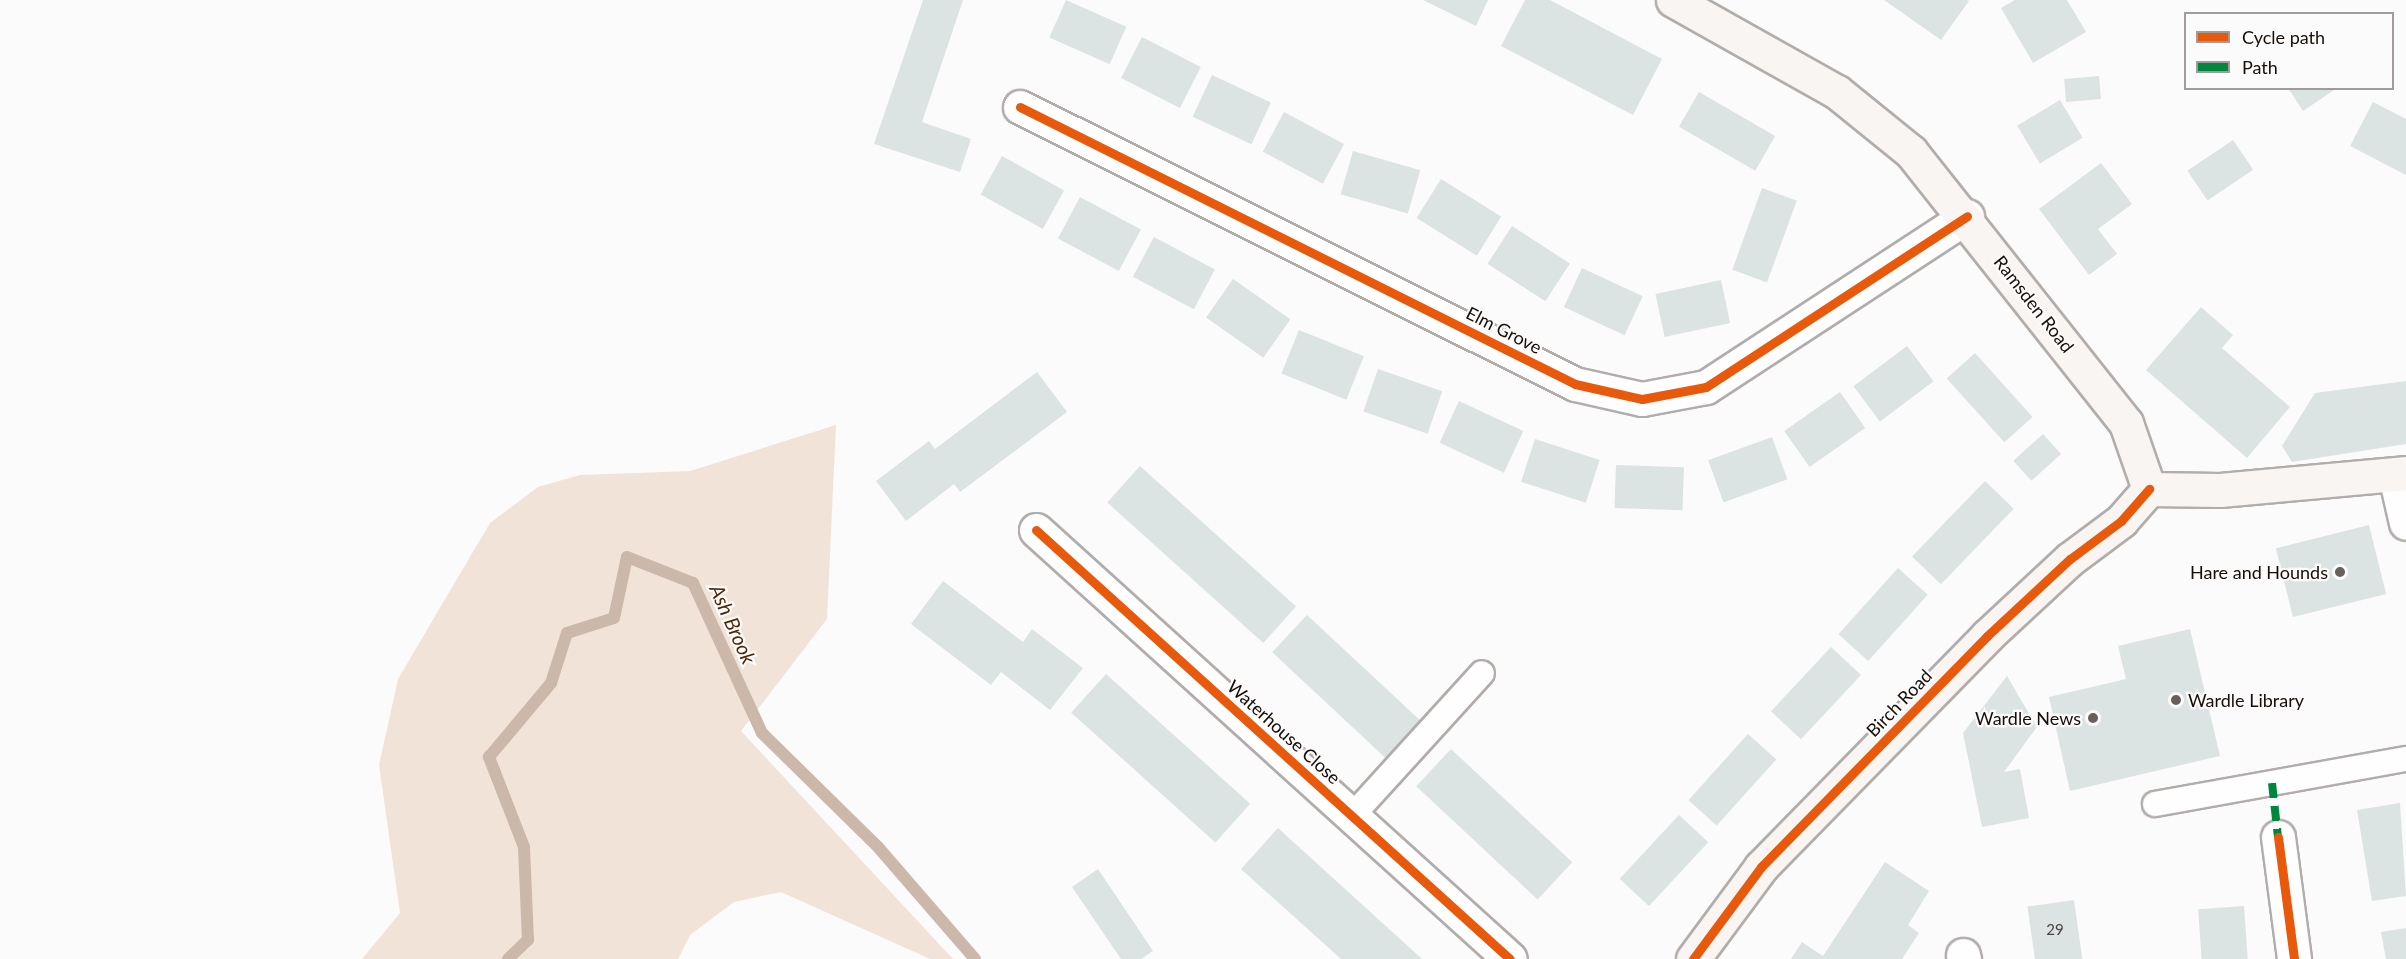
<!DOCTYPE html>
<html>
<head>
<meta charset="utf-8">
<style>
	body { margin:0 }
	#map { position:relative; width:2406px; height:959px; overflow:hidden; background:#fbfbfb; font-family:Lato,sans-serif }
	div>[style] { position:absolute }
	.green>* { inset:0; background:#f2e3d9 }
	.stream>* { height:12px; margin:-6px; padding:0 6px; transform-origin:6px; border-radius:6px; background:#cbb8ab }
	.building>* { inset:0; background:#dce3e3; transform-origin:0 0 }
	.roads { filter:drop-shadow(2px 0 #b2adaa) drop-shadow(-2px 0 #b2adaa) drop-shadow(0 2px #b2adaa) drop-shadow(0 -2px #b2adaa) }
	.lane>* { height:24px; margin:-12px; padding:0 12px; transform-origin:12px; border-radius:12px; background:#fefefe }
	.street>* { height:33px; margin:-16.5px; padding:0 16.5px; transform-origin:16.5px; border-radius:16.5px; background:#fefefe }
	.secondary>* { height:33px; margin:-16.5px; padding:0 16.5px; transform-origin:16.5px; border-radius:16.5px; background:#f8f5f2 }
	.quiet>* { height:8px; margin-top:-4px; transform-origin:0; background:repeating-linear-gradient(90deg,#00873e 0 15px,transparent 0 23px) }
	.cycleway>* { height:9px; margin:-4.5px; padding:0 4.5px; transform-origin:4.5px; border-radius:4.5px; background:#e8590c }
	.dots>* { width:16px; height:16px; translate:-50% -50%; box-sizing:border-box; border:3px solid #fbfbfb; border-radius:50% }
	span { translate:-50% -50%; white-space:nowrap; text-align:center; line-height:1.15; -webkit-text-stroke:4.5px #fbfbfb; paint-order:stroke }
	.number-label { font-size:15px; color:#48433e }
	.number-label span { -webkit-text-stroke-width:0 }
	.street-label { font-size:18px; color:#170e07 }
	.poi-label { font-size:18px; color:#170e07 }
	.right { translate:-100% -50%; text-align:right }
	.left { translate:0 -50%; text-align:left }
	.water-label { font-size:20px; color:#4c2705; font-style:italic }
	.legend { position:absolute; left:2184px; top:12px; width:210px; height:78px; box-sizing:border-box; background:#fbfbfb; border:2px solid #a09c99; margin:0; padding:8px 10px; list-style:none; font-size:18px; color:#170e07 }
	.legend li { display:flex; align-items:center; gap:12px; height:30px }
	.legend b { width:30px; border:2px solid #a09c99 }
</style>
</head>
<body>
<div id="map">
	<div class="green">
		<div style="clip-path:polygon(836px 425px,827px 619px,741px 731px,953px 959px,930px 959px,781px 892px,734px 902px,690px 935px,678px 959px,362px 959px,400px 913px,379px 765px,398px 679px,490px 523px,538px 487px,580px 475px,690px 471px)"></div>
	</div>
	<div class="stream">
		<div style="left:508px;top:959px;width:28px;rotate:-44deg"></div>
		<div style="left:528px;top:940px;width:93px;rotate:-92.5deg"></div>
		<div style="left:524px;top:847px;width:97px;rotate:-111.3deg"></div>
		<div style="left:489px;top:757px;width:97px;rotate:-50deg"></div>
		<div style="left:551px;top:683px;width:52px;rotate:-72.3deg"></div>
		<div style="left:567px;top:633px;width:49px;rotate:-17.7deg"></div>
		<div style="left:614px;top:618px;width:62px;rotate:-78deg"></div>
		<div style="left:627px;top:557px;width:71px;rotate:21.5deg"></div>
		<div style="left:693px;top:583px;width:165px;rotate:65.3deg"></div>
		<div style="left:762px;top:733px;width:163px;rotate:44.5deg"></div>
		<div style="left:878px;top:847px;width:148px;rotate:49.1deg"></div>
	</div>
	<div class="building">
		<div style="clip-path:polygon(923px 0,963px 0,922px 122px,971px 139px,960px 172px,874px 144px)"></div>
		<div style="left:1066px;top:0;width:66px;height:41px;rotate:24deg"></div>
		<div style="clip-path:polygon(1423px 0,1488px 0,1476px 26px)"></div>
		<div style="clip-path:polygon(1525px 0,1550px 0,1662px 59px,1633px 115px,1501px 46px)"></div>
		<div style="clip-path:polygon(1884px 0,1967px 0,1969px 1px,1941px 40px)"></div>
		<div style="clip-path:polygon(2015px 0,2067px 0,2086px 32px,2033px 63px,2001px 8px)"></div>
		<div style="left:1142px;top:37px;width:66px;height:46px;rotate:27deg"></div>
		<div style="left:1212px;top:75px;width:65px;height:46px;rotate:25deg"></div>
		<div style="left:2099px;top:76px;width:23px;height:35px;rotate:85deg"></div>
		<div style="clip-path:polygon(2288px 88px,2337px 88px,2303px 111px)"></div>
		<div style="left:1699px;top:92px;width:88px;height:40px;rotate:30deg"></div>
		<div style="left:2060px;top:100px;width:44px;height:50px;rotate:59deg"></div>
		<div style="clip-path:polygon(2373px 102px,2406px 119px,2406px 175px,2350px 146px)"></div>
		<div style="left:1284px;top:112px;width:68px;height:45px;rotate:28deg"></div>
		<div style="left:2233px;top:140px;width:36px;height:55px;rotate:56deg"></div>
		<div style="left:1353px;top:151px;width:70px;height:45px;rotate:16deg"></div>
		<div style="left:1002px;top:156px;width:71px;height:44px;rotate:29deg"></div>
		<div style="clip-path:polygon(2101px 163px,2132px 204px,2098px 229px,2117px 254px,2089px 275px,2039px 209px)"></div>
		<div style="left:1441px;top:179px;width:71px;height:46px;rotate:32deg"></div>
		<div style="left:1762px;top:188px;width:37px;height:87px;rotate:20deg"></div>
		<div style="left:1080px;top:197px;width:69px;height:47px;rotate:28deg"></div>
		<div style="left:1512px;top:226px;width:69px;height:45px;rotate:33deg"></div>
		<div style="left:1154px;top:237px;width:69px;height:45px;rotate:28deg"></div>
		<div style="left:1582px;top:268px;width:67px;height:43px;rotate:25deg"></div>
		<div style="left:1233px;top:279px;width:70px;height:47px;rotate:35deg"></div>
		<div style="left:1721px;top:280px;width:44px;height:67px;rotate:78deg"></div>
		<div style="clip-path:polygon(2201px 307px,2233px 335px,2222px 348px,2290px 407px,2247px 458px,2146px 370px)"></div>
		<div style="left:1299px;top:330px;width:70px;height:47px;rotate:22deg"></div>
		<div style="left:1907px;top:346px;width:44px;height:67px;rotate:53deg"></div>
		<div style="left:1975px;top:353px;width:86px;height:38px;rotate:48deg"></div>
		<div style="left:1378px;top:369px;width:68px;height:45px;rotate:19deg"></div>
		<div style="clip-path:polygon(1037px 372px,1067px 412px,960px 492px,954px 484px,906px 521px,876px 481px,929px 441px,935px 449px)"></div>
		<div style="clip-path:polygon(2406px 381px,2406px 444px,2292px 462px,2282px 446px,2315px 393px)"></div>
		<div style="left:1840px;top:392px;width:44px;height:68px;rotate:55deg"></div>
		<div style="left:1459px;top:401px;width:71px;height:46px;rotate:25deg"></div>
		<div style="left:2043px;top:434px;width:27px;height:40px;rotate:48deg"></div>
		<div style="left:1772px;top:437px;width:45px;height:68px;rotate:70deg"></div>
		<div style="left:1535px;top:439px;width:68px;height:45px;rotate:18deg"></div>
		<div style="left:1616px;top:465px;width:68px;height:43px;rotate:2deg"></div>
		<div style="left:1140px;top:466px;width:210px;height:49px;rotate:42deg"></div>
		<div style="left:1985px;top:481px;width:40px;height:105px;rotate:44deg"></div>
		<div style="left:2369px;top:525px;width:71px;height:96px;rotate:76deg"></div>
		<div style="left:1898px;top:568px;width:40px;height:89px;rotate:42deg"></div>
		<div style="clip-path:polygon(943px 581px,1023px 642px,1032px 629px,1083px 668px,1050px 710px,1001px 672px,991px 685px,911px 624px)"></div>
		<div style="left:1307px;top:615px;width:164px;height:51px;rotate:43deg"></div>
		<div style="clip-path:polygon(2190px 629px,2220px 756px,2070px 791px,2049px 697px,2126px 679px,2118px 646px)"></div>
		<div style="left:1831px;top:647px;width:41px;height:88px;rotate:43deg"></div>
		<div style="left:1106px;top:674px;width:194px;height:52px;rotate:42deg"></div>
		<div style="clip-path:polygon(2007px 676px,2037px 727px,2004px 772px,2020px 769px,2029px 818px,1982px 827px,1963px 733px)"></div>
		<div style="left:1748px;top:734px;width:38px;height:89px;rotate:42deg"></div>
		<div style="left:1451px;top:749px;width:166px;height:51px;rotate:43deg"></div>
		<div style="clip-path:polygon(2400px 803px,2406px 896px,2372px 901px,2357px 810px)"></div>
		<div style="left:1679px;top:815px;width:40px;height:87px;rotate:43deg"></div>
		<div style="clip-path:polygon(1278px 828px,1422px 959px,1341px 959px,1241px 869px)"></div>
		<div style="clip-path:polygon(1885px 862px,1929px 891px,1908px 925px,1919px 933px,1902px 959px,1791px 959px,1802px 942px,1823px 956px)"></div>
		<div style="clip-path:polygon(1098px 869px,1153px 951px,1141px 959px,1121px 959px,1072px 887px)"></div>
		<div style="left:2074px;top:900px;width:60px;height:47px;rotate:82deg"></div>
		<div style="left:2244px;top:906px;width:53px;height:46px;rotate:86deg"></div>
		<div style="clip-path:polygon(2406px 928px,2406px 959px,2386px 959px,2381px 932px)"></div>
	</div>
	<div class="roads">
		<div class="lane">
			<div style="left:2155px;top:804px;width:255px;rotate:-10.2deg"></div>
			<div style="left:1352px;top:816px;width:193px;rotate:-47.7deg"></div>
		</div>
		<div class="street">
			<div style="left:1020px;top:107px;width:620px;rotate:26.52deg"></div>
			<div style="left:1575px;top:384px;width:69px;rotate:12.6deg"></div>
			<div style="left:1642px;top:399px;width:65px;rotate:-10.6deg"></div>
			<div style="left:1706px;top:387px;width:312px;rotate:-33.2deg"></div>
			<div style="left:2395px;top:475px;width:49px;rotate:77.1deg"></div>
			<div style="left:1036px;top:530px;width:639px;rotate:42.15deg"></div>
			<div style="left:2278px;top:837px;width:123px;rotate:82.5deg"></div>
			<div style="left:1963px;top:955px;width:4px;rotate:76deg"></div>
		</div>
		<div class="secondary">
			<div style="left:1673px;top:0;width:188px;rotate:29.3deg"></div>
			<div style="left:1837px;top:92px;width:95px;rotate:39deg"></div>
			<div style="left:1911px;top:152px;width:346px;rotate:51.6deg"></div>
			<div style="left:2126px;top:423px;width:70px;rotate:70.8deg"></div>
			<div style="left:2149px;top:489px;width:71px;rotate:0.8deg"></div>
			<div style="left:2220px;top:490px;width:187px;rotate:-5.2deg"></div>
			<div style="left:1693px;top:959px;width:114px;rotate:-53.5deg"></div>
			<div style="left:1761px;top:867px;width:323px;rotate:-45.6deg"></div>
			<div style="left:1987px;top:636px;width:113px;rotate:-42.9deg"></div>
			<div style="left:2070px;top:559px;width:64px;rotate:-36.7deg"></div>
			<div style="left:2121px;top:521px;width:43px;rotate:-48.8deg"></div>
		</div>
	</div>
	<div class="quiet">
		<div style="left:2272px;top:783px;width:54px;rotate:83.7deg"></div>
	</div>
	<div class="cycleway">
		<div style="left:1020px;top:107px;width:620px;rotate:26.52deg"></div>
		<div style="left:1575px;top:384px;width:69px;rotate:12.6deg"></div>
		<div style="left:1642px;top:399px;width:65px;rotate:-10.6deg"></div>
		<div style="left:1706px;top:387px;width:312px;rotate:-33.2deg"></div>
		<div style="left:1036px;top:530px;width:639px;rotate:42.15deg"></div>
		<div style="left:2278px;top:837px;width:123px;rotate:82.5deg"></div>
		<div style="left:1693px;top:959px;width:114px;rotate:-53.5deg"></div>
		<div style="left:1761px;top:867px;width:323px;rotate:-45.6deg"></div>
		<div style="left:1987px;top:636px;width:113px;rotate:-42.9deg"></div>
		<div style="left:2070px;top:559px;width:64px;rotate:-36.7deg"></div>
		<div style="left:2121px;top:521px;width:43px;rotate:-48.8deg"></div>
	</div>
	<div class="dots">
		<div style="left:2340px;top:572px;background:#67615c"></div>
		<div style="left:2176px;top:700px;background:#67615c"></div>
		<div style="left:2093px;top:718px;background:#67615c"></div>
	</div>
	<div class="number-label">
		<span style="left:2055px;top:930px">29</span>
	</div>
	<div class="street-label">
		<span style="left:2034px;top:304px;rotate:52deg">Ramsden Road</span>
		<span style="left:1504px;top:330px;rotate:27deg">Elm Grove</span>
		<span style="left:1899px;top:703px;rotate:-46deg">Birch Road</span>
		<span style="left:1284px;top:732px;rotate:42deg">Waterhouse Close</span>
	</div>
	<div class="poi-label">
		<span class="right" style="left:2328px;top:572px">Hare and Hounds</span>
		<span class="left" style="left:2188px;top:700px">Wardle Library</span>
		<span class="right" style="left:2081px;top:718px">Wardle News</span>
	</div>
	<div class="water-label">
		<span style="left:733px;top:624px;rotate:66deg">Ash Brook</span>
	</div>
	<ul class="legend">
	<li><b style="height:8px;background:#e8590c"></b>Cycle path</li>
	<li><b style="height:8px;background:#00873e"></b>Path</li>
	</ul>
</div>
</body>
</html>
